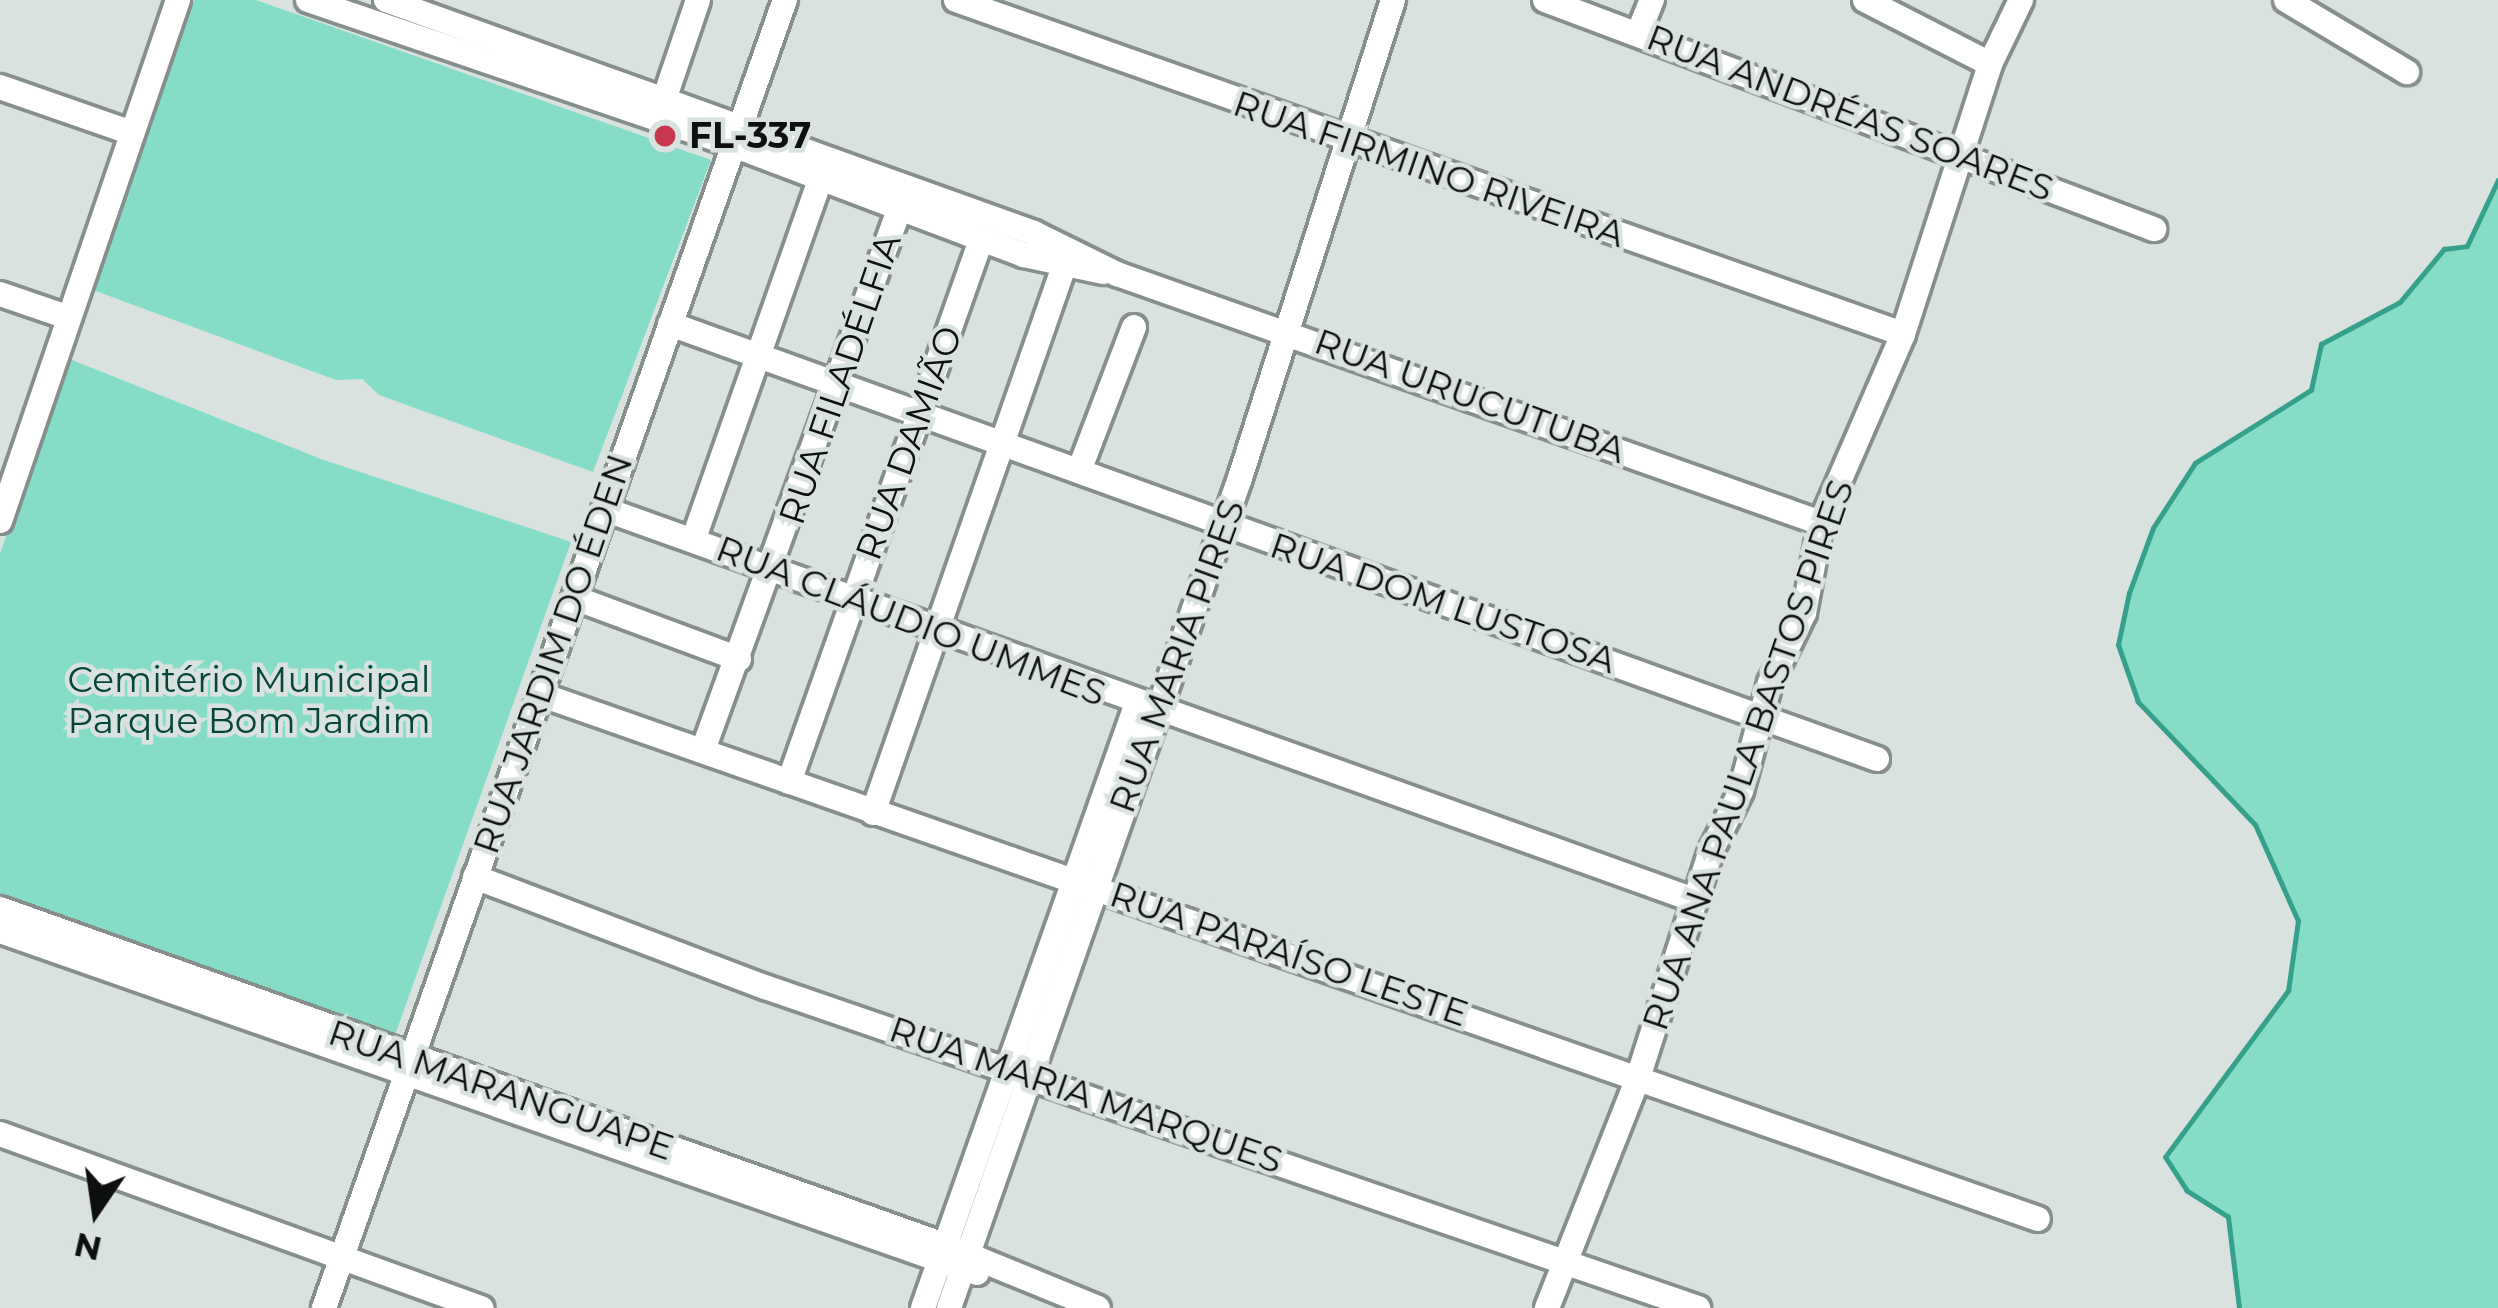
<!DOCTYPE html>
<html>
<head>
<meta charset="utf-8">
<style>
	body { margin:0 }
	#map { position:relative; width:2498px; height:1308px; overflow:hidden; background:#dae2e0; font-family:Montserrat,sans-serif }
	div>[style] { position:absolute }
	.green>* { inset:0; background:#85ddc8 }
	.stream>* { height:4.5px; margin:-2.25px; padding:0 2.25px; transform-origin:2.25px; border-radius:2.25px; background:#35a08b }
	.roads { filter:drop-shadow(3px 0 #878f8d) drop-shadow(-3px 0 #878f8d) drop-shadow(0 3px #878f8d) drop-shadow(0 -3px #878f8d) }
	.minor>* { height:24px; margin:-12px; padding:0 12px; transform-origin:12px; border-radius:12px; background:#fff }
	.dots>* { width:33px; height:33px; translate:-50% -50%; box-sizing:border-box; border:6px solid #dae2e0; border-radius:50% }
	span { translate:-50% -50%; white-space:nowrap; text-align:center; line-height:1.15; -webkit-text-stroke:9px #dae2e0; paint-order:stroke }
	.street-label { font-size:36px; color:#0d100f }
	.poi-label { font-size:36px; color:#0d100f; font-weight:700 }
	.left { translate:0 -50%; text-align:left }
	.park-label { font-size:36px; color:#05463a }
	.north { position:absolute; left:36px; top:1152px; width:120px; height:120px; -webkit-text-stroke:9px #dae2e0; paint-order:stroke; rotate:193deg; font-size:33px; font-weight:700; line-height:48px; text-align:center; color:#0d100f }
	.north::after { content:''; display:block; margin:auto; width:42px; height:54px; background:#0d100f; clip-path:polygon(50% 0,100% 100%,50% 72%,0 100%) }
</style>
</head>
<body>
<div id="map">
	<div class="green">
		<div style="clip-path:polygon(194px 0,256px 0,711px 160px,593px 472px,379px 395px,362px 379px,336px 380px,93px 290px)"></div>
		<div style="clip-path:polygon(2498px 180px,2498px 1308px,2239px 1308px,2228px 1218px,2187px 1191px,2165px 1157px,2288px 991px,2298px 921px,2255px 825px,2138px 702px,2118px 645px,2129px 593px,2153px 528px,2195px 463px,2311px 390px,2321px 344px,2400px 302px,2444px 249px,2467px 246px)"></div>
		<div style="clip-path:polygon(67px 358px,321px 459px,571px 542px,394px 1038px,0 898px,0 554px)"></div>
	</div>
	<div class="stream">
		<div style="left:2239px;top:1308px;width:92px;rotate:-96.9deg"></div>
		<div style="left:2228px;top:1217px;width:49px;rotate:-147.6deg"></div>
		<div style="left:2187px;top:1191px;width:40px;rotate:-122.9deg"></div>
		<div style="left:2165px;top:1157px;width:207px;rotate:-53.5deg"></div>
		<div style="left:2288px;top:991px;width:71px;rotate:-81.9deg"></div>
		<div style="left:2298px;top:921px;width:105px;rotate:-114.1deg"></div>
		<div style="left:2255px;top:825px;width:170px;rotate:-133.6deg"></div>
		<div style="left:2138px;top:702px;width:60px;rotate:-109.3deg"></div>
		<div style="left:2118px;top:645px;width:53px;rotate:-78.1deg"></div>
		<div style="left:2129px;top:593px;width:69px;rotate:-69.7deg"></div>
		<div style="left:2153px;top:528px;width:77px;rotate:-57.1deg"></div>
		<div style="left:2195px;top:463px;width:137px;rotate:-32.2deg"></div>
		<div style="left:2311px;top:390px;width:47px;rotate:-77.7deg"></div>
		<div style="left:2321px;top:344px;width:89px;rotate:-28deg"></div>
		<div style="left:2400px;top:302px;width:69px;rotate:-50.3deg"></div>
		<div style="left:2444px;top:249px;width:23px;rotate:-7deg"></div>
		<div style="left:2467px;top:246px;width:73px;rotate:-64.8deg"></div>
	</div>
	<div class="roads">
		<div class="minor">
			<div style="left:308px;top:0;width:449px;rotate:18.8deg"></div>
			<div style="left:733px;top:145px;width:311px;rotate:20.7deg"></div>
			<div style="left:1024px;top:255px;width:81px;rotate:12.1deg"></div>
			<div style="left:386px;top:0;width:689px;rotate:19.78deg"></div>
			<div style="left:1034px;top:233px;width:93px;rotate:26.3deg"></div>
			<div style="left:1117px;top:274px;width:747px;rotate:19.48deg"></div>
			<div style="left:956px;top:0;width:1004px;rotate:19.43deg"></div>
			<div style="left:1545px;top:0;width:651px;rotate:20.61deg"></div>
			<div style="left:1865px;top:0;width:140px;rotate:27.1deg"></div>
			<div style="left:2286px;top:0;width:141px;rotate:30.8deg"></div>
			<div style="left:1638px;top:34px;width:37px;rotate:-68deg"></div>
			<div style="left:0;top:87px;width:140px;rotate:19.2deg"></div>
			<div style="left:665px;top:97px;width:102px;rotate:-71.2deg"></div>
			<div style="left:0;top:294px;width:71px;rotate:18.9deg"></div>
			<div style="left:670px;top:324px;width:1283px;rotate:19.82deg"></div>
			<div style="left:1079px;top:471px;width:154px;rotate:-69.1deg"></div>
			<div style="left:604px;top:509px;width:1158px;rotate:19.73deg"></div>
			<div style="left:0;top:521px;width:551px;rotate:-71.14deg"></div>
			<div style="left:694px;top:538px;width:380px;rotate:-70.6deg"></div>
			<div style="left:575px;top:598px;width:175px;rotate:20.4deg"></div>
			<div style="left:539px;top:694px;width:1588px;rotate:19.3deg"></div>
			<div style="left:703px;top:750px;width:574px;rotate:-70.05deg"></div>
			<div style="left:789px;top:782px;width:575px;rotate:-70.49deg"></div>
			<div style="left:873px;top:813px;width:591px;rotate:-70.74deg"></div>
			<div style="left:475px;top:877px;width:310px;rotate:20.8deg"></div>
			<div style="left:765px;top:987px;width:987px;rotate:18.99deg"></div>
			<div style="left:0;top:909px;width:1002px;rotate:19.59deg"></div>
			<div style="left:944px;top:1245px;width:166px;rotate:22.2deg"></div>
			<div style="left:0;top:931px;width:1035px;rotate:19.29deg"></div>
			<div style="left:0;top:1134px;width:512px;rotate:19.89deg"></div>
			<div style="left:324px;top:1308px;width:1387px;rotate:-70.59deg"></div>
			<div style="left:923px;top:1308px;width:639px;rotate:-70.52deg"></div>
			<div style="left:949px;top:1308px;width:880px;rotate:-70.68deg"></div>
			<div style="left:1240px;top:478px;width:502px;rotate:-72.25deg"></div>
			<div style="left:1547px;top:1308px;width:247px;rotate:-68.4deg"></div>
			<div style="left:1638px;top:1078px;width:238px;rotate:-72.2deg"></div>
			<div style="left:1711px;top:851px;width:67px;rotate:-63.4deg"></div>
			<div style="left:1741px;top:791px;width:112px;rotate:-75deg"></div>
			<div style="left:1770px;top:683px;width:78px;rotate:-64.1deg"></div>
			<div style="left:1804px;top:613px;width:92px;rotate:-79.3deg"></div>
			<div style="left:1821px;top:523px;width:206px;rotate:-66.5deg"></div>
			<div style="left:1903px;top:334px;width:284px;rotate:-72.1deg"></div>
			<div style="left:1990px;top:64px;width:71px;rotate:-64.2deg"></div>
		</div>
	</div>
	<div class="dots">
		<div style="left:665px;top:136px;background:#c8374b"></div>
	</div>
	<div class="street-label">
		<span style="left:1850px;top:113px;rotate:21deg">RUA ANDRÉAS SOARES</span>
		<span style="left:1429px;top:169px;rotate:19deg">RUA FIRMINO RIVEIRA</span>
		<span style="left:840px;top:379px;rotate:-71deg">RUA FILADÉLFIA</span>
		<span style="left:1470px;top:396px;rotate:20deg">RUA URUCUTUBA</span>
		<span style="left:909px;top:443px;rotate:-70deg">RUA DAMIÃO</span>
		<span style="left:1443px;top:603px;rotate:19deg">RUA DOM LUSTOSA</span>
		<span style="left:911px;top:621px;rotate:21deg">RUA CLÁUDIO UMMES</span>
		<span style="left:553px;top:654px;rotate:-71deg">RUA JARDIM DO ÉDEN</span>
		<span style="left:1177px;top:656px;rotate:-70deg">RUA MARIA PIRES</span>
		<span style="left:1748px;top:755px;rotate:-71deg">RUA ANA PAULA BASTOS PIRES</span>
		<span style="left:1289px;top:954px;rotate:19deg">RUA PARAÍSO LESTE</span>
		<span style="left:501px;top:1090px;rotate:19deg">RUA MARANGUAPE</span>
		<span style="left:1086px;top:1095px;rotate:19deg">RUA MARIA MARQUES</span>
	</div>
	<div class="poi-label">
		<span class="left" style="left:689px;top:136px">FL-337</span>
	</div>
	<div class="park-label">
		<span style="left:249px;top:700px">Cemitério Municipal<br>Parque Bom Jardim</span>
	</div>
	<div class="north">N</div>
</div>
</body>
</html>
